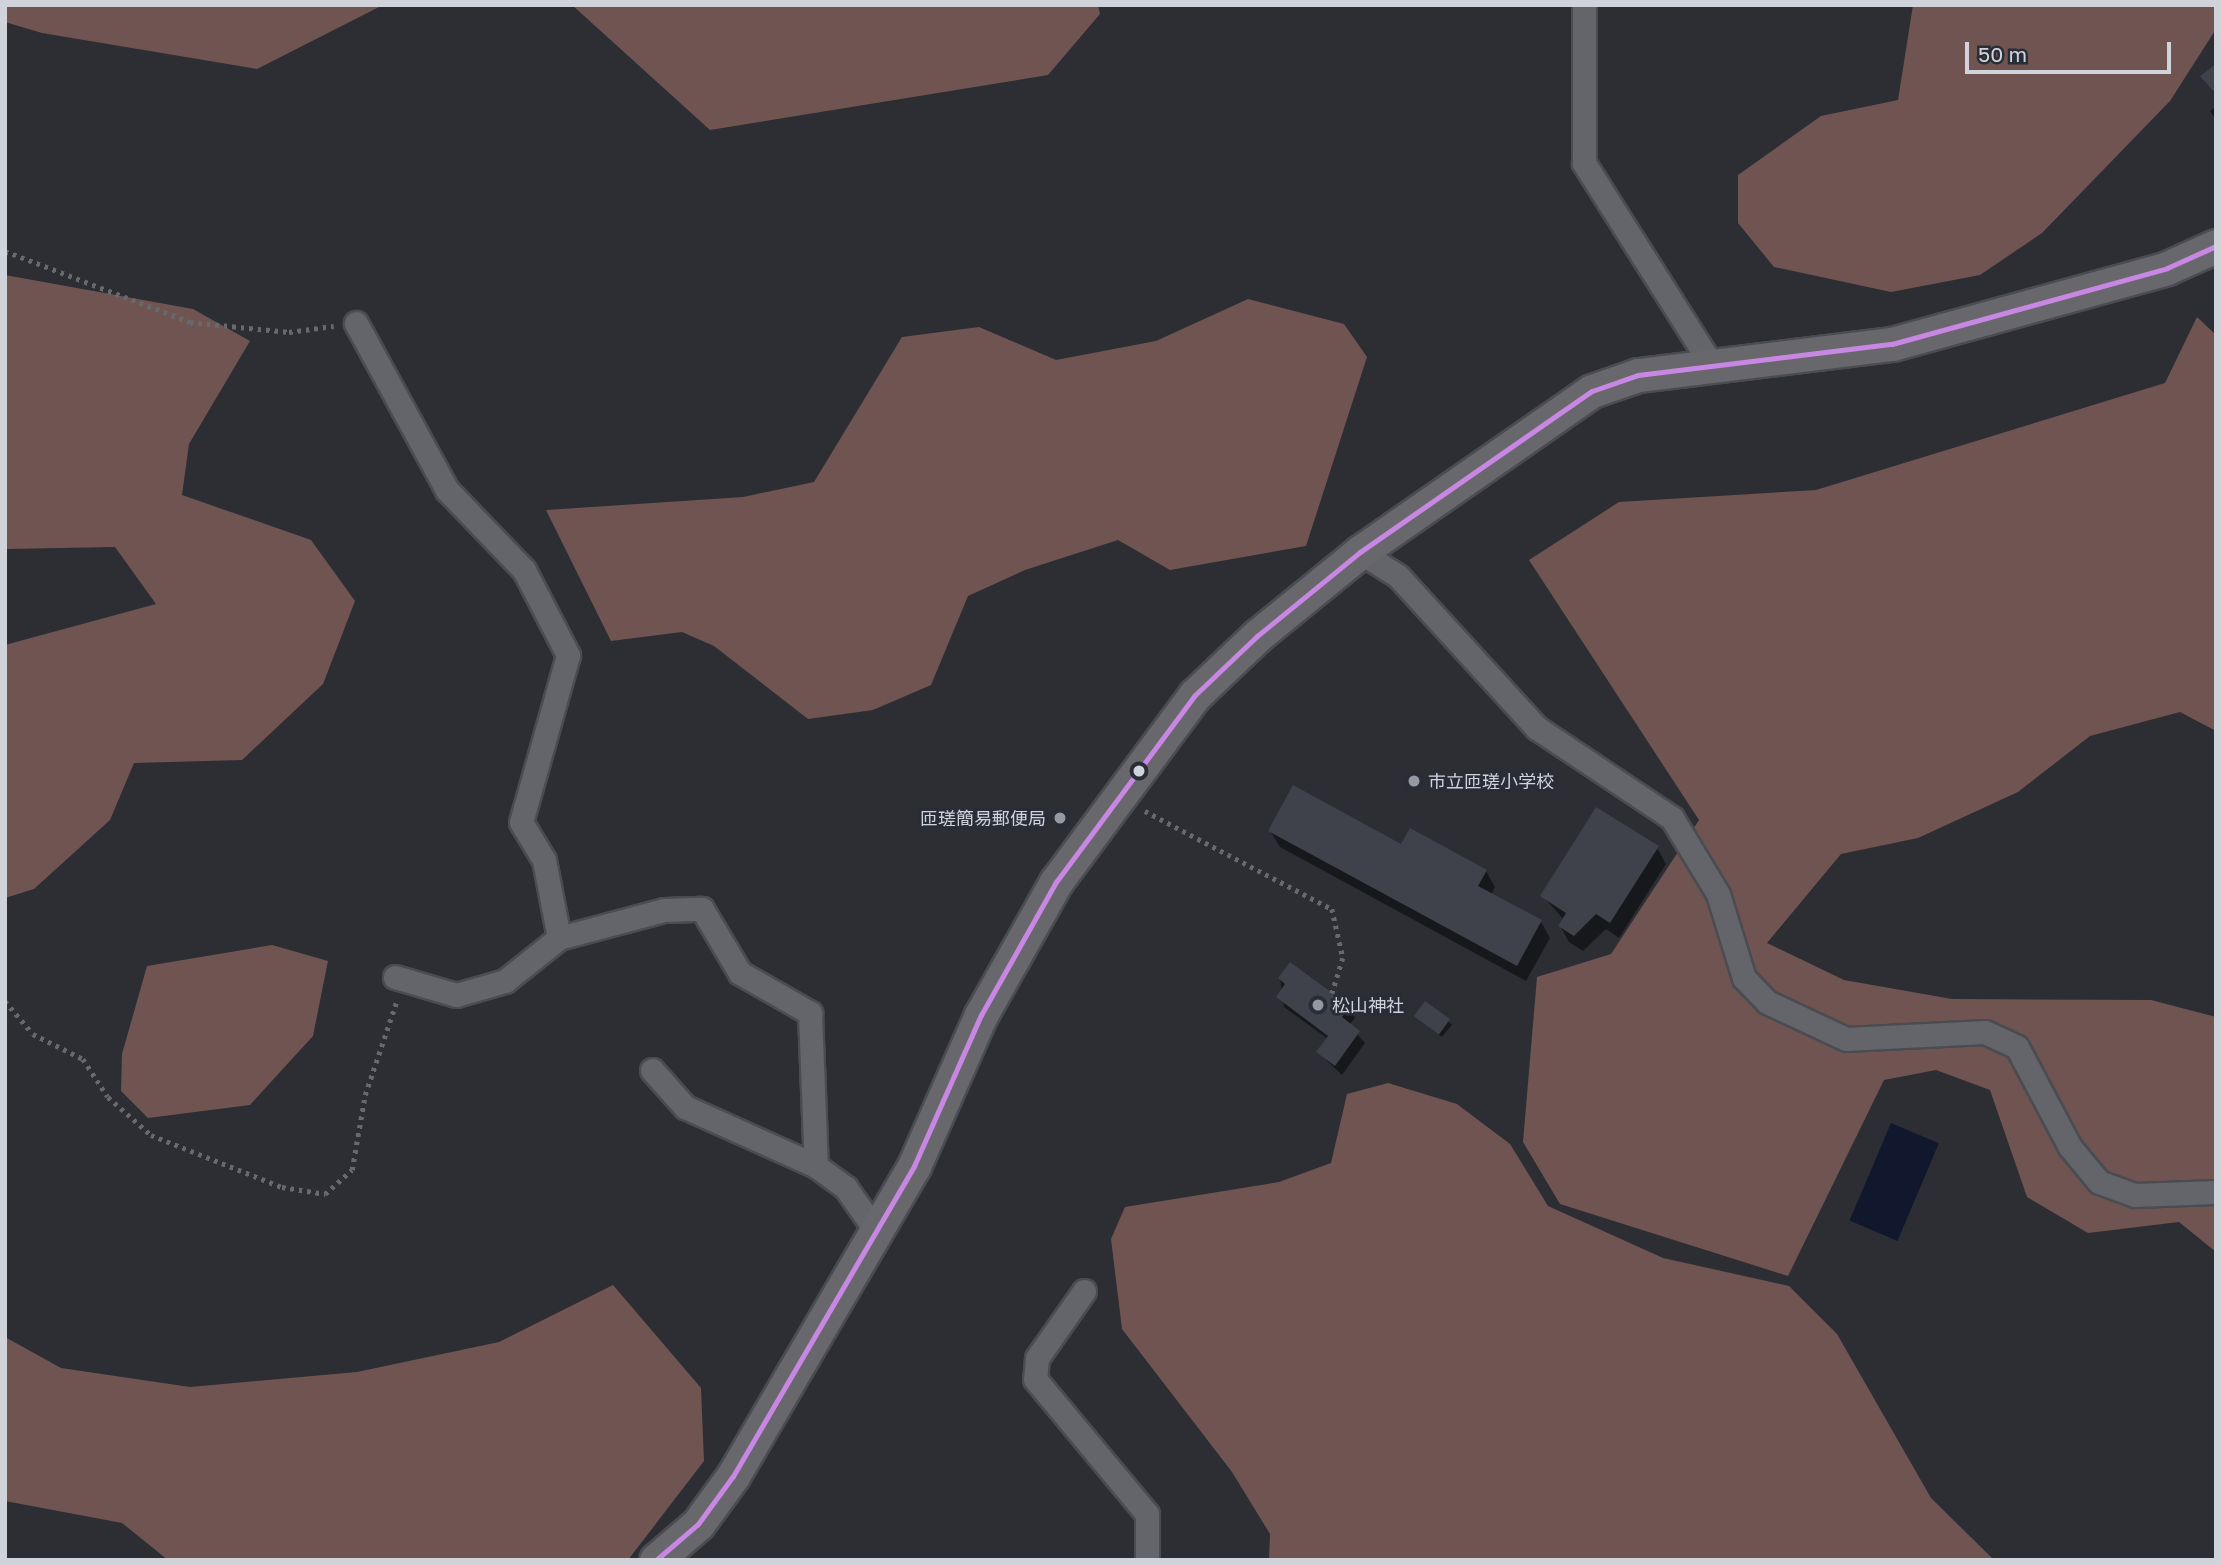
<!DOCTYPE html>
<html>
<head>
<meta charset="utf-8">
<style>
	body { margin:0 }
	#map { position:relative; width:2221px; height:1565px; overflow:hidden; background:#2c2e34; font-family:"Golos Text","Noto Sans JP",sans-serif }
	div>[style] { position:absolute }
	.forest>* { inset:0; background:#705451 }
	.water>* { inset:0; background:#11182d; transform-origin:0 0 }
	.shadow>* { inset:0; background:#0007; transform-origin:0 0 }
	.building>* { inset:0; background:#3f424a; transform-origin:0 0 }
	.path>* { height:4.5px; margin-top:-2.25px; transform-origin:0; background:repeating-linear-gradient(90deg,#67696d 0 3.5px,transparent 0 8.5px) }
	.roads { filter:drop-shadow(2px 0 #4a4c51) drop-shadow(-2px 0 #4a4c51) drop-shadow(0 2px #4a4c51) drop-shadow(0 -2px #4a4c51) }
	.street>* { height:23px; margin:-11.5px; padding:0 11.5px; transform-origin:11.5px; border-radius:11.5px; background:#63656a }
	.secondary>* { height:33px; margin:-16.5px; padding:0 16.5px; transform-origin:16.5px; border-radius:16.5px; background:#68676b }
	.bus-1>* { height:5px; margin:-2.5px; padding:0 2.5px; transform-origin:2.5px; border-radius:2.5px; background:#c787e3 }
	.dots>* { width:19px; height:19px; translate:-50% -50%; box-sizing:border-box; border:4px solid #292d38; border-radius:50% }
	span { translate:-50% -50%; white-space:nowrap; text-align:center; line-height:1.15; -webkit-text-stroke:5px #292d38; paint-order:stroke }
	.poi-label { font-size:18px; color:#d0d3da }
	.left { translate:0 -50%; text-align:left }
	.right { translate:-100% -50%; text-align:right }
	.frame { position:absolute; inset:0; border:7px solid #d0d3da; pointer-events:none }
	.scale { position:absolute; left:1965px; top:42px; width:206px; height:32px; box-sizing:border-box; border:4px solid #d0d3da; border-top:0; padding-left:9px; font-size:21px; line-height:24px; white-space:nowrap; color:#d0d3da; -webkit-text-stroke:5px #292d38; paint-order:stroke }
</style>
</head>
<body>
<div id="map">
	<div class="forest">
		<div style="clip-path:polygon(5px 5px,383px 5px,257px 69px,42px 33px,5px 22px)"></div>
		<div style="clip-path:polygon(572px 5px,1098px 5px,1100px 14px,1048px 75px,710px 130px)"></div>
		<div style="clip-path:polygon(1913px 5px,2216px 5px,2216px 29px,2170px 101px,2042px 233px,1980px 275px,1891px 292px,1774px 267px,1738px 223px,1738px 175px,1821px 116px,1898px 100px)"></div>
		<div style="clip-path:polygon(5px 275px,193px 309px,250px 341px,189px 444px,182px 495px,311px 540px,355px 601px,323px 684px,242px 760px,134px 763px,110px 820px,34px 889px,5px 898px,5px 645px,156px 604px,115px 547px,5px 549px)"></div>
		<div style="clip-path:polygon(1248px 299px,1344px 324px,1367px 357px,1306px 546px,1170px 570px,1118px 540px,1025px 570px,968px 596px,931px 685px,873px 710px,808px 719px,714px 646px,682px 632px,611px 641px,546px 510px,743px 497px,814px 482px,902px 337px,979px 327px,1056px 360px,1156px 341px)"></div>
		<div style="clip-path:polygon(2197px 317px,2216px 335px,2216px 731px,2180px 712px,2090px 736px,2018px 792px,1918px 838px,1841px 854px,1767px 943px,1844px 980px,1952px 999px,2151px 1000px,2216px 1017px,2216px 1252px,2179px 1222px,2088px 1233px,2027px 1197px,1990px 1090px,1936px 1070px,1884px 1080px,1788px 1276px,1560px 1204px,1523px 1142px,1537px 977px,1611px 954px,1699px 820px,1529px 560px,1619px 502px,1816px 490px,2165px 383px)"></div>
		<div style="clip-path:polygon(272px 945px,328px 961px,313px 1036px,250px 1105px,148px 1118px,121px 1091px,122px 1054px,147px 966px)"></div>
		<div style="clip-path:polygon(1388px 1083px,1457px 1104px,1510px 1144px,1548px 1206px,1663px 1258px,1789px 1286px,1837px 1334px,1931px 1498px,1994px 1560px,1269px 1560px,1270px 1534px,1232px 1472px,1122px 1329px,1111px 1239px,1125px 1207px,1279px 1182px,1331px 1163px,1347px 1094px)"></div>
		<div style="clip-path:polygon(613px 1285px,701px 1388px,704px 1461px,628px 1560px,168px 1560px,122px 1523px,5px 1501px,5px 1337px,61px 1368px,190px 1387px,357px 1372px,499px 1342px)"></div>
	</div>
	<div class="water">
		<div style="left:1891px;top:1123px;width:52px;height:106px;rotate:23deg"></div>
	</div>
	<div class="shadow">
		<div style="clip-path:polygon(2216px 107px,2216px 120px,2210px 111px)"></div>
		<div style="clip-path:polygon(1270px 831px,1401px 846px,1486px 871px,1495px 887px,1491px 895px,1541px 922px,1550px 938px,1526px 981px,1280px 847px)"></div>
		<div style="clip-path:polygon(1657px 848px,1666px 864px,1619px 938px,1606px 929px,1583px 951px,1569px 942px,1560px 926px,1564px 920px,1543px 896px)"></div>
		<div style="clip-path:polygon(1280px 978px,1349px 1007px,1355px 1018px,1349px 1025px,1365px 1043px,1342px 1075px,1318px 1052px,1328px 1039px,1284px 1007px)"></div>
		<div style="left:1426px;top:1003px;width:34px;height:16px;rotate:40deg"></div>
	</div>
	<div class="building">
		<div style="clip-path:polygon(2216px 64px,2216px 94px,2200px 76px)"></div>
		<div style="clip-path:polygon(1293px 785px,1401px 844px,1410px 828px,1487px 870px,1478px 886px,1542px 920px,1517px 966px,1268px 831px)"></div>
		<div style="clip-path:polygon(1596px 807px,1659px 846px,1610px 923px,1596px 914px,1574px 936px,1558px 926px,1566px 913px,1540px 896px)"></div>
		<div style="clip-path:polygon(1290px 962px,1350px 1006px,1342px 1017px,1360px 1031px,1335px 1066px,1316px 1052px,1328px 1036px,1276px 997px,1285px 984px,1278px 978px)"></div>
		<div style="left:1425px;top:1001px;width:31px;height:19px;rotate:36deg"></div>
	</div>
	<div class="path">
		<div style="left:5px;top:251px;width:198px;rotate:21deg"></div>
		<div style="left:190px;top:322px;width:100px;rotate:5.8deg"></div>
		<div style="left:289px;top:332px;width:45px;rotate:-7.6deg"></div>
		<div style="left:1145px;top:811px;width:211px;rotate:27.7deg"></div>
		<div style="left:1332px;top:909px;width:50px;rotate:77.3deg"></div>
		<div style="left:1343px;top:958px;width:37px;rotate:107deg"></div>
		<div style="left:5px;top:1001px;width:43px;rotate:49.7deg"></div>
		<div style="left:33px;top:1034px;width:56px;rotate:26.6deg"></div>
		<div style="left:83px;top:1059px;width:45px;rotate:56.7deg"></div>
		<div style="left:108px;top:1097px;width:57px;rotate:41.5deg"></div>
		<div style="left:151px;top:1135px;width:141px;rotate:21.7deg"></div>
		<div style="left:282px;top:1187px;width:44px;rotate:9.2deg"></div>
		<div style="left:325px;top:1194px;width:36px;rotate:-42deg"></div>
		<div style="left:352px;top:1170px;width:76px;rotate:-80.2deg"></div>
		<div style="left:365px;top:1095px;width:97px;rotate:-71.4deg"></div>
	</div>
	<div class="roads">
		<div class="street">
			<div style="left:1584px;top:5px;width:158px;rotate:90deg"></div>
			<div style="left:1584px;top:163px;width:238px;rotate:57.7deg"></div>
			<div style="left:356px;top:323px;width:190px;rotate:61.4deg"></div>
			<div style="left:447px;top:490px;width:111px;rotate:46.1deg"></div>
			<div style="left:524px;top:570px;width:96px;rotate:62.6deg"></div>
			<div style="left:568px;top:655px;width:173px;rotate:105.7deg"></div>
			<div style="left:521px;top:822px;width:44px;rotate:58.8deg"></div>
			<div style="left:544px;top:860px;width:79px;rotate:79.1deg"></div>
			<div style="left:559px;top:938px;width:109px;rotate:-14.9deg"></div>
			<div style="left:664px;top:910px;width:38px;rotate:-2deg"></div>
			<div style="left:702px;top:909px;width:74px;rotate:59.3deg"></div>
			<div style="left:740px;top:973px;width:81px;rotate:29.7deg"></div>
			<div style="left:810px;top:1013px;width:153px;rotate:87.8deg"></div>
			<div style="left:1360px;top:552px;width:45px;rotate:32.3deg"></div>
			<div style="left:1398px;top:576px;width:206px;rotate:47.6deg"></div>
			<div style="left:1537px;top:728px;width:162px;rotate:33.7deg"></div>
			<div style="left:1672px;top:818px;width:89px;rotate:58.8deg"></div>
			<div style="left:1718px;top:894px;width:88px;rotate:72.8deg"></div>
			<div style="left:1744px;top:978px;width:33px;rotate:46deg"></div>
			<div style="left:1767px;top:1002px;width:87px;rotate:25.1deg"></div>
			<div style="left:1846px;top:1039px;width:139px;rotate:-2.9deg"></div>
			<div style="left:1985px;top:1032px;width:35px;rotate:25deg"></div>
			<div style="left:2017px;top:1047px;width:113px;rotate:62.1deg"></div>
			<div style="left:2070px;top:1147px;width:45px;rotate:50.4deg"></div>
			<div style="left:2099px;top:1182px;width:38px;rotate:20deg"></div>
			<div style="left:2135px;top:1195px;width:81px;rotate:-2.1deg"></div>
			<div style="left:395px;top:977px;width:64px;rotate:16.4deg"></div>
			<div style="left:456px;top:995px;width:51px;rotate:-15.9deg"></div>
			<div style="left:505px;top:981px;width:69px;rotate:-38.5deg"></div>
			<div style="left:652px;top:1070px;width:50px;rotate:48.3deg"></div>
			<div style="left:685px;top:1107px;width:144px;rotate:24.2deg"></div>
			<div style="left:816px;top:1166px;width:37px;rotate:36deg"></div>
			<div style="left:846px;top:1188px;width:52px;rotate:55.1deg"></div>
			<div style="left:1084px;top:1291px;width:82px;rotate:125deg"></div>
			<div style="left:1037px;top:1358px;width:21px;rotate:95deg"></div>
			<div style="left:1035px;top:1379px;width:175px;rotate:50.3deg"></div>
			<div style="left:1147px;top:1514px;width:46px;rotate:90deg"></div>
		</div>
		<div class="secondary">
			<div style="left:656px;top:1560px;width:55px;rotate:-40.6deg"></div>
			<div style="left:698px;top:1524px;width:59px;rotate:-53.9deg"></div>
			<div style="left:733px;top:1476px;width:359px;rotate:-59.7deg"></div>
			<div style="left:914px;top:1166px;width:165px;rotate:-66.1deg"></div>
			<div style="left:981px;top:1015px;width:153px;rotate:-60.6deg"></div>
			<div style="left:1056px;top:882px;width:233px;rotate:-53.4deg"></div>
			<div style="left:1195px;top:695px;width:86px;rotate:-43.6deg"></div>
			<div style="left:1257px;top:636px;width:133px;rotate:-39.2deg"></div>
			<div style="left:1360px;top:552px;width:282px;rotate:-34.8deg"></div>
			<div style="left:1592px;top:391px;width:49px;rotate:-19.2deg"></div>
			<div style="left:1638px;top:375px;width:256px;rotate:-7deg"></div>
			<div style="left:1892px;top:344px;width:285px;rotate:-15.4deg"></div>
			<div style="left:2167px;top:268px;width:54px;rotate:-24.2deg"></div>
		</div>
	</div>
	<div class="bus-1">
		<div style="left:656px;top:1560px;width:55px;rotate:-40.6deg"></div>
		<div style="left:698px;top:1524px;width:59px;rotate:-53.9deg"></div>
		<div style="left:733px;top:1476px;width:359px;rotate:-59.7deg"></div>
		<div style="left:914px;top:1166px;width:165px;rotate:-66.1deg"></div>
		<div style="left:981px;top:1015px;width:153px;rotate:-60.6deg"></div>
		<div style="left:1056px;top:882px;width:233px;rotate:-53.4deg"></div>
		<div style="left:1195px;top:695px;width:86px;rotate:-43.6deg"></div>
		<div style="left:1257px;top:636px;width:133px;rotate:-39.2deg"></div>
		<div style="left:1360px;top:552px;width:282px;rotate:-34.8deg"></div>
		<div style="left:1592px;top:391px;width:49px;rotate:-19.2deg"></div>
		<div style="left:1638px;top:375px;width:256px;rotate:-7deg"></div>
		<div style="left:1892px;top:344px;width:285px;rotate:-15.4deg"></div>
		<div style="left:2167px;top:268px;width:54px;rotate:-24.2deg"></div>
	</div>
	<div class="dots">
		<div style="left:1139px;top:771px;background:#d0d3da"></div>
		<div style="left:1414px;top:781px;background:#9799a0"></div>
		<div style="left:1060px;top:818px;background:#9799a0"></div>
		<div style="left:1318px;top:1005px;background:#9799a0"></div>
	</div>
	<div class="poi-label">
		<span class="left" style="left:1428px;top:781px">市立匝瑳小学校</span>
		<span class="right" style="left:1046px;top:818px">匝瑳簡易郵便局</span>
		<span class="left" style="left:1332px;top:1005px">松山神社</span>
	</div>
	<div class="frame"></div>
	<div class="scale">50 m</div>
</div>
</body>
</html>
